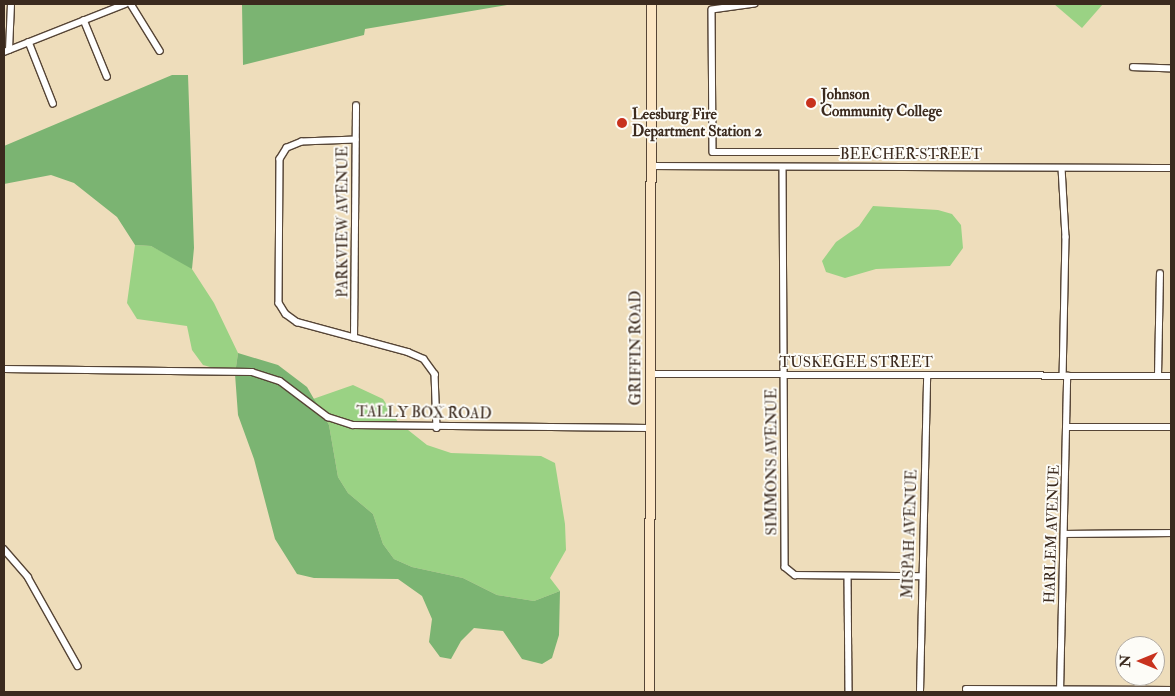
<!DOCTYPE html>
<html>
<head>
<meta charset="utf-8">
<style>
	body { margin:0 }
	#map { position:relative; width:1175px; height:696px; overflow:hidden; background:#edb; font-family:"IM FELL Double Pica",serif }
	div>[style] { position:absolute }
	.green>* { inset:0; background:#9ad284 }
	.forest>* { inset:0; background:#7bb472 }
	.roads { filter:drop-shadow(1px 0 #564536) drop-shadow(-1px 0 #564536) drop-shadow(0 1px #564536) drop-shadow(0 -1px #564536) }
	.street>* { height:5.5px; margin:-2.75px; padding:0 2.75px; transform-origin:2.75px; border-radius:2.75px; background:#fff }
	.secondary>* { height:9px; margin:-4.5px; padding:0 4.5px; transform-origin:4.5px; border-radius:4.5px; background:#fce6c4 }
	.dots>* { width:14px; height:14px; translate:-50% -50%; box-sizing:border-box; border:2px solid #fdfcf7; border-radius:50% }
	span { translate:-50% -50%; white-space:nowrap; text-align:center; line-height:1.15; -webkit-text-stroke:4px #fdfcf7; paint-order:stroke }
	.poi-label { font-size:15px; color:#3b2a1e; font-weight:700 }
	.left { translate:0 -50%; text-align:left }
	.street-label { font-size:15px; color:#3b2a1e }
	.frame { position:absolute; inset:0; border:5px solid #3b2a1e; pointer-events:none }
	.north { position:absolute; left:1115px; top:636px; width:50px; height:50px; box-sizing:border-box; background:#fdfcf7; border:1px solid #afa8a0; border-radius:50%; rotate:270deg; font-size:14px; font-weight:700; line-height:20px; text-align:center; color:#3b2a1e }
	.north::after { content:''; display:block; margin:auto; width:18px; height:22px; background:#c8321e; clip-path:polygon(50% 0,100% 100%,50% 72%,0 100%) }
</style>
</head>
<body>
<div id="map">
	<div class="green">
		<div style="clip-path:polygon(1054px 4px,1103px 4px,1082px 28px)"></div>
		<div style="clip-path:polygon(873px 206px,938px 210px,952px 214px,961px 225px,963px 248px,950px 266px,876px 269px,845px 278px,826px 272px,822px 261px,836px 242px,859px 226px)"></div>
		<div style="clip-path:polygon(135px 245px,151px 246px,190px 266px,214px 303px,238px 353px,235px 374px,203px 365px,192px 350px,187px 326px,137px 319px,127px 303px)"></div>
		<div style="clip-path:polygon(353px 385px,383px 399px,398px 422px,427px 445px,451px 453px,541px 456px,555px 463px,565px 524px,566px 550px,550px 578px,560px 591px,534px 601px,497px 595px,463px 578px,412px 567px,394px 559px,383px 544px,373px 514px,348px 493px,338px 477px,329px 425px,313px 399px)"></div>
	</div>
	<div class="forest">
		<div style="clip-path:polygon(242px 4px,513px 4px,365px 29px,364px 35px,243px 65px)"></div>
		<div style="clip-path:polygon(172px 75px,188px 75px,194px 248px,192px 269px,151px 246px,135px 245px,117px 217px,74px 183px,51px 175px,4px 184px,4px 146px)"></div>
		<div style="clip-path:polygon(238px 353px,278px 365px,307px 387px,329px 425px,338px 477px,348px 493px,373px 514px,383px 544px,394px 559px,412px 567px,463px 578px,497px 595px,534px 601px,560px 591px,559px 635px,552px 658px,542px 664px,522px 659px,503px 631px,474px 628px,461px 641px,451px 659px,440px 657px,429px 642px,432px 619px,422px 596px,398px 579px,314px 578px,297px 574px,275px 539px,254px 459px,238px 415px,235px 374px)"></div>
	</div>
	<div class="roads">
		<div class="street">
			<div style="left:131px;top:4px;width:55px;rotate:58.3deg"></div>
			<div style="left:755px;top:4px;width:43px;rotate:172.1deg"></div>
			<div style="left:712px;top:10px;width:142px;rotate:89.6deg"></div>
			<div style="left:713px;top:152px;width:232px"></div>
			<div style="left:84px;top:20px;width:61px;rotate:67.7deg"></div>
			<div style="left:29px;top:42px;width:66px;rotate:68.5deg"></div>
			<div style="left:9px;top:50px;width:46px;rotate:-87.5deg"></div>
			<div style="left:4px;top:52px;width:130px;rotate:-21.6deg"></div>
			<div style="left:1133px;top:67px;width:38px;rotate:2deg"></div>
			<div style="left:356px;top:140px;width:54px;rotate:177.9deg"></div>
			<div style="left:302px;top:142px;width:16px;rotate:158deg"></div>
			<div style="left:287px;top:148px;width:13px;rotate:122deg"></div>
			<div style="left:280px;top:159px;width:144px;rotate:90.4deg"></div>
			<div style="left:279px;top:303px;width:13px;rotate:58deg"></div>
			<div style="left:286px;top:314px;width:14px;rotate:36deg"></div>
			<div style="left:297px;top:322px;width:115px;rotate:15.1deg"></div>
			<div style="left:408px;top:352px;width:17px;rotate:24deg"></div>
			<div style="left:424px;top:359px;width:19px;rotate:54deg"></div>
			<div style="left:435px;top:374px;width:54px;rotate:87.9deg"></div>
			<div style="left:650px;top:166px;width:521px;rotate:0.22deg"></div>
			<div style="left:783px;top:167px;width:400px;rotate:89.7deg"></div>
			<div style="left:785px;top:567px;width:13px;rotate:39deg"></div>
			<div style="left:795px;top:575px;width:126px;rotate:0.5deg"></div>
			<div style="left:1062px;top:168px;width:69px;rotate:86.7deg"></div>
			<div style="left:1066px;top:237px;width:139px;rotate:91.2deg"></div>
			<div style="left:354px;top:338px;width:232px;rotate:-89.5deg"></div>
			<div style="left:4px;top:369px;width:248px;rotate:0.7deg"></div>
			<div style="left:252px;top:372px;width:29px;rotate:18deg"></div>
			<div style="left:280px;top:381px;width:60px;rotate:36.9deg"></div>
			<div style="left:328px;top:417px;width:26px;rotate:18deg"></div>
			<div style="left:353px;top:425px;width:296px;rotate:0.6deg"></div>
			<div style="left:649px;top:374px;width:522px;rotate:0.22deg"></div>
			<div style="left:1158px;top:376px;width:102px;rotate:-88.9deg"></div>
			<div style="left:1067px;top:427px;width:104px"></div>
			<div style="left:1064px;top:534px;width:107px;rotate:-0.5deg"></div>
			<div style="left:4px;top:549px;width:37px;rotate:49deg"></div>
			<div style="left:28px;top:577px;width:102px;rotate:60.7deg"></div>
			<div style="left:848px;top:576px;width:116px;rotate:89.5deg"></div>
			<div style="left:966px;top:689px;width:205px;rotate:0.3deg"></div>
			<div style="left:920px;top:692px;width:316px;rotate:-88.7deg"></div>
			<div style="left:1060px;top:692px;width:316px;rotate:-88.7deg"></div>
		</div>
		<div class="secondary">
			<div style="left:649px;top:692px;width:688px;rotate:-89.83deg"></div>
		</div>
	</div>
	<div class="dots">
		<div style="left:811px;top:103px;background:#c8321e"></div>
		<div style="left:622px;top:123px;background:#c8321e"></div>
	</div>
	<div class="poi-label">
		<span class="left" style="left:821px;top:103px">Johnson<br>Community College</span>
		<span class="left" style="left:632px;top:123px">Leesburg Fire<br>Department Station 2</span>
	</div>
	<div class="street-label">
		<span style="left:911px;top:155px">BEECHER STREET</span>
		<span style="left:343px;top:222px;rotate:-90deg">PARKVIEW AVENUE</span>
		<span style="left:636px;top:348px;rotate:-90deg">GRIFFIN ROAD</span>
		<span style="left:856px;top:363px">TUSKEGEE STREET</span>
		<span style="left:424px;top:413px;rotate:1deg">TALLY BOX ROAD</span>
		<span style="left:772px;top:462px;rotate:-90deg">SIMMONS AVENUE</span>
		<span style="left:910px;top:534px;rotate:-88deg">MISPAH AVENUE</span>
		<span style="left:1052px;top:534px;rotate:-88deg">HARLEM AVENUE</span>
	</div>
	<div class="frame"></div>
	<div class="north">N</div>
</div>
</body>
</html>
